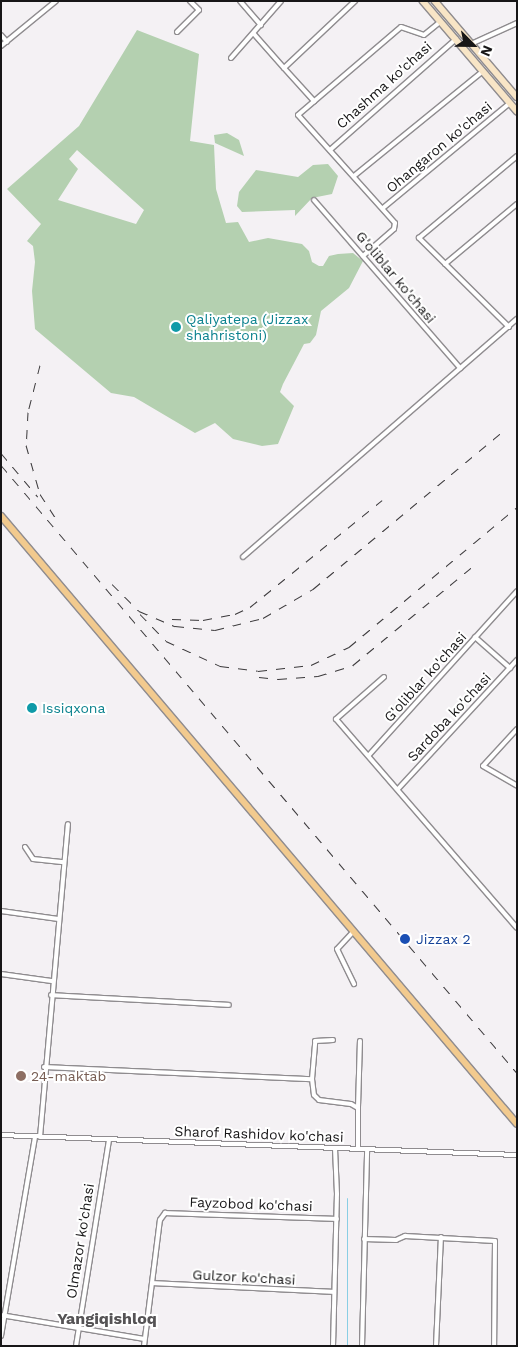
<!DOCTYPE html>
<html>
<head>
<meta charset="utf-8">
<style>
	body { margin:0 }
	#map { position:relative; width:518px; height:1347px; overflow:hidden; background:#f4f1f4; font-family:"Work Sans",sans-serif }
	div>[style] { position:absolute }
	.green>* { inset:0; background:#b4d0b0 }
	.stream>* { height:1px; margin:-0.5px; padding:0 0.5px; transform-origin:0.5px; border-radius:0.5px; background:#89cee4 }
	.roads { filter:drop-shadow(1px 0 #8f8c8f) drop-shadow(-1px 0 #8f8c8f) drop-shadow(0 1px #8f8c8f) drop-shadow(0 -1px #8f8c8f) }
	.street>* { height:4px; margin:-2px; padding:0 2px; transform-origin:2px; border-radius:2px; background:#fff }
	.secondary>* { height:5.5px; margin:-2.75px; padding:0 2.75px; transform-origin:2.75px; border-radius:2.75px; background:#f8e5c6 }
	.primary>* { height:6px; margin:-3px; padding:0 3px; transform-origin:3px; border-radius:3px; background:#f2ca8e }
	.rail>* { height:1px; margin-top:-0.5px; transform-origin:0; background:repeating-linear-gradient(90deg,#3a383a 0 9px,transparent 0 18px) }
	.dots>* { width:14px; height:14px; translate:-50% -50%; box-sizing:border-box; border:2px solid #fff; border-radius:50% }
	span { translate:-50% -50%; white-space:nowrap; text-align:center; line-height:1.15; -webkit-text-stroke:4px #fff; paint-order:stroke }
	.street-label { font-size:14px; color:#171617 }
	.culture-label { font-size:14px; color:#0d838f }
	.left { translate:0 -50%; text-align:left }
	.transit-label { font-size:14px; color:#164399 }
	.education-label { font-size:14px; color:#785e54 }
	.quarter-label { font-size:16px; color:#555355; font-weight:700 }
	.frame { position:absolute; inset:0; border:2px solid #171617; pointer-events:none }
	.north { position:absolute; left:448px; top:20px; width:50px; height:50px; -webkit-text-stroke:4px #fff; paint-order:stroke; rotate:113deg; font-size:14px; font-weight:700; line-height:20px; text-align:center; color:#171617 }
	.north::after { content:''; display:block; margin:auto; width:18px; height:22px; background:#171617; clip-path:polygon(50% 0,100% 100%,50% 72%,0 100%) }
</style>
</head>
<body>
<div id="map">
	<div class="green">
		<div style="clip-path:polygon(evenodd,137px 30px,199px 54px,190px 141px,214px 145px,216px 189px,226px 223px,238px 222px,249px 242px,268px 238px,302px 244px,309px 251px,312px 262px,319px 266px,323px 266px,329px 256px,338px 254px,353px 253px,363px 261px,349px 288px,321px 311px,316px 335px,310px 343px,304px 344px,283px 384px,280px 392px,294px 406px,278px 444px,262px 446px,233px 439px,215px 423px,195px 433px,134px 397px,111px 393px,35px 329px,32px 291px,35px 262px,33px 246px,27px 241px,41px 224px,7px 189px,79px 126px,137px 30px,77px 150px,144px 210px,136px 224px,58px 200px,78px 169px,69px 159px,77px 150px)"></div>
		<div style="clip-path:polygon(227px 133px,239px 140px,244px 156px,215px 143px,214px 135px)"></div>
		<div style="clip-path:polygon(328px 164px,338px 176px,332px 194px,312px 198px,295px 216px,295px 210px,242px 212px,237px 206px,239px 192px,256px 170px,298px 177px,313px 165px)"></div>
	</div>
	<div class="stream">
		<div style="left:347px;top:1346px;width:148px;rotate:-90deg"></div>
	</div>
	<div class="roads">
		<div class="street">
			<div style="left:240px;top:1px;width:32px;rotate:49deg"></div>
			<div style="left:177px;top:32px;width:31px;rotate:-45deg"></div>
			<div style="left:199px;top:10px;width:13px;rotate:-135deg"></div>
			<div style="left:254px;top:34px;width:45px;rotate:48.6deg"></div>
			<div style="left:284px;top:68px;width:98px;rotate:-43.3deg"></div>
			<div style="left:1px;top:35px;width:9px;rotate:49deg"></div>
			<div style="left:471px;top:44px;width:51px;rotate:-24.5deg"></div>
			<div style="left:1px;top:46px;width:71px;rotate:-39.3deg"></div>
			<div style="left:231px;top:58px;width:76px;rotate:-48.7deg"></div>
			<div style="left:284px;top:68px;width:45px;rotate:47.7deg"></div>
			<div style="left:330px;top:150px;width:168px;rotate:-41.4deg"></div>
			<div style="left:354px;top:176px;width:166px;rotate:-39.1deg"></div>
			<div style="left:314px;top:200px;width:223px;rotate:49deg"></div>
			<div style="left:383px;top:208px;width:165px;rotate:-39.6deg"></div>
			<div style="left:363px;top:256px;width:41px;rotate:-41.1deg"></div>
			<div style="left:394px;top:229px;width:6px;rotate:-81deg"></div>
			<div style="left:395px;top:223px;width:145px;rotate:-131.9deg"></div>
			<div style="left:298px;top:115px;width:135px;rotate:-40.5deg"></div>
			<div style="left:401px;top:27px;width:24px;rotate:19deg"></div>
			<div style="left:424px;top:35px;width:21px;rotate:-39deg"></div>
			<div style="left:445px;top:264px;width:94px;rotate:-39.8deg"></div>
			<div style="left:509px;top:327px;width:127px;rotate:-135.3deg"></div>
			<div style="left:419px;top:238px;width:128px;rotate:-39.9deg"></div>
			<div style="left:243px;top:557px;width:363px;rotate:-41deg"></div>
			<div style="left:475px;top:637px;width:47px;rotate:41.5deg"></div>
			<div style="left:384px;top:677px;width:64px;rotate:138.8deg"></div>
			<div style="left:336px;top:719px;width:276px;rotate:49.1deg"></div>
			<div style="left:517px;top:729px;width:50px;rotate:132.6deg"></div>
			<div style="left:483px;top:766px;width:39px;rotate:30deg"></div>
			<div style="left:369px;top:755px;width:221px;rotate:-47.9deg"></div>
			<div style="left:398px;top:789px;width:176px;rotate:-47.3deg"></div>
			<div style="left:25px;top:847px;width:14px;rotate:56deg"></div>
			<div style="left:33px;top:859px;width:31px;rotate:6deg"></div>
			<div style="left:1px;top:911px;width:58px;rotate:8deg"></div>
			<div style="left:353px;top:932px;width:23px;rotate:133deg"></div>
			<div style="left:337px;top:949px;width:39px;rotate:64deg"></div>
			<div style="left:1px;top:974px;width:51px;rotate:7.8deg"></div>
			<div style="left:51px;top:995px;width:178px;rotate:3.2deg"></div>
			<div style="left:44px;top:1067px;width:268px;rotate:2.6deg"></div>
			<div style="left:312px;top:1079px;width:16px;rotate:83deg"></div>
			<div style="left:314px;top:1095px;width:7px;rotate:45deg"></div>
			<div style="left:319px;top:1100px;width:32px;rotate:7deg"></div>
			<div style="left:351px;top:1104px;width:8px;rotate:30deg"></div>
			<div style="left:358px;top:1108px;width:41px;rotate:90deg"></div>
			<div style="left:312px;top:1079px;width:38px;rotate:-85deg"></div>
			<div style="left:315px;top:1041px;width:18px;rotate:-3deg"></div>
			<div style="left:358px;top:1107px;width:66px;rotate:-88.3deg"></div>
			<div style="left:1px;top:1135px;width:516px;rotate:2.22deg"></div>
			<div style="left:40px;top:1137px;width:314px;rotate:-84.9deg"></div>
			<div style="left:364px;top:1239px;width:32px;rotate:2deg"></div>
			<div style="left:396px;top:1240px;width:10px;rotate:-24deg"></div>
			<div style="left:405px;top:1236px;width:90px;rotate:3.2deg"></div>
			<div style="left:495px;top:1241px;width:105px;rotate:90.5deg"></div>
			<div style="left:153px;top:1283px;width:181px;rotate:2.8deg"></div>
			<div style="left:1px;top:1315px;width:145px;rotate:9.5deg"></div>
			<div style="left:1px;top:1336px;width:202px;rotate:-80.3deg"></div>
			<div style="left:76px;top:1346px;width:209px;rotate:-80.9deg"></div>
			<div style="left:144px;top:1346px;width:127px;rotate:-82.8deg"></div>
			<div style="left:160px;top:1220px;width:9px;rotate:-54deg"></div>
			<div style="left:165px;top:1213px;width:172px;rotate:2deg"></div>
			<div style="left:333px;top:1346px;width:152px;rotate:-88.5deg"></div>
			<div style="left:337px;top:1194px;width:46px;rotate:-92.5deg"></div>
			<div style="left:362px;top:1346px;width:197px;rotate:-88.5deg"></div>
			<div style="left:436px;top:1346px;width:109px;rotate:-87.4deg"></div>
		</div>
		<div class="secondary">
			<div style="left:423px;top:1px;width:145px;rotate:49.5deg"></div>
			<div style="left:435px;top:1px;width:126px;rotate:49.5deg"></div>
		</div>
		<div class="primary">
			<div style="left:1px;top:516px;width:797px;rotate:49.68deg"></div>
		</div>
	</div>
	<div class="rail">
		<div style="left:40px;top:365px;width:49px;rotate:104.3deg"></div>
		<div style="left:28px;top:412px;width:33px;rotate:93deg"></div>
		<div style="left:26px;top:445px;width:51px;rotate:74.1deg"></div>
		<div style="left:40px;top:494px;width:35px;rotate:57deg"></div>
		<div style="left:1px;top:453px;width:57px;rotate:49.9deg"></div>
		<div style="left:1px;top:465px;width:797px;rotate:49.68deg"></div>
		<div style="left:112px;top:584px;width:38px;rotate:45deg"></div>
		<div style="left:139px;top:611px;width:39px;rotate:23deg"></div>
		<div style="left:175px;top:626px;width:40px;rotate:5.7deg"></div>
		<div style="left:215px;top:630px;width:49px;rotate:-14deg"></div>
		<div style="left:263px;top:618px;width:58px;rotate:-30.1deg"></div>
		<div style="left:313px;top:589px;width:251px;rotate:-39.7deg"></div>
		<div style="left:140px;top:614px;width:37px;rotate:46deg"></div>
		<div style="left:166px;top:641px;width:60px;rotate:24.8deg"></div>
		<div style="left:220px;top:666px;width:38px;rotate:7deg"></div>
		<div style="left:258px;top:671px;width:53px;rotate:-6.5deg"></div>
		<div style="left:311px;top:665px;width:42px;rotate:-25.3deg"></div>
		<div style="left:349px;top:647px;width:219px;rotate:-39.8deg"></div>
		<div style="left:172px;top:619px;width:31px;rotate:2deg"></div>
		<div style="left:203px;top:620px;width:33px;rotate:-11deg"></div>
		<div style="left:235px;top:614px;width:17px;rotate:-25deg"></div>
		<div style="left:250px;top:607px;width:170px;rotate:-39deg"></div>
		<div style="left:259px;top:677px;width:19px;rotate:6deg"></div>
		<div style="left:278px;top:679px;width:40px;rotate:-4.3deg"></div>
		<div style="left:318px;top:676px;width:37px;rotate:-17deg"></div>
		<div style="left:353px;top:665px;width:154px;rotate:-39.5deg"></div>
	</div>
	<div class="dots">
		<div style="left:176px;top:327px;background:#0f9aa8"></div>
		<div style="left:32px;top:708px;background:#0f9aa8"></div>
		<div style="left:405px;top:939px;background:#1a4fb4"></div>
		<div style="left:21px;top:1076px;background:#8d6e63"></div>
	</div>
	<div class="street-label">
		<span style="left:384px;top:85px;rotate:-42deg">Chashma ko'chasi</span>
		<span style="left:439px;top:147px;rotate:-40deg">Ohangaron ko'chasi</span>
		<span style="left:396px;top:277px;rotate:50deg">G'oliblar ko'chasi</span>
		<span style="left:425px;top:677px;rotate:-48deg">G'oliblar ko'chasi</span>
		<span style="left:449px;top:717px;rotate:-47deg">Sardoba ko'chasi</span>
		<span style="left:259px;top:1134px;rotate:2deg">Sharof Rashidov ko'chasi</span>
		<span style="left:251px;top:1204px;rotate:2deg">Fayzobod ko'chasi</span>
		<span style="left:80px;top:1241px;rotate:-81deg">Olmazor ko'chasi</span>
		<span style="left:244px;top:1277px;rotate:3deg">Gulzor ko'chasi</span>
	</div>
	<div class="culture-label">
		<span class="left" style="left:186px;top:327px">Qaliyatepa (Jizzax<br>shahristoni)</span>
		<span class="left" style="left:42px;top:708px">Issiqxona</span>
	</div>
	<div class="transit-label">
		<span class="left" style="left:416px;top:939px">Jizzax 2</span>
	</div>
	<div class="education-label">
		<span class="left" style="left:31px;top:1076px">24-maktab</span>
	</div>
	<div class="quarter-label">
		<span style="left:107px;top:1319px">Yangiqishloq</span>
	</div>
	<div class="frame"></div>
	<div class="north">N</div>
</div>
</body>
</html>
